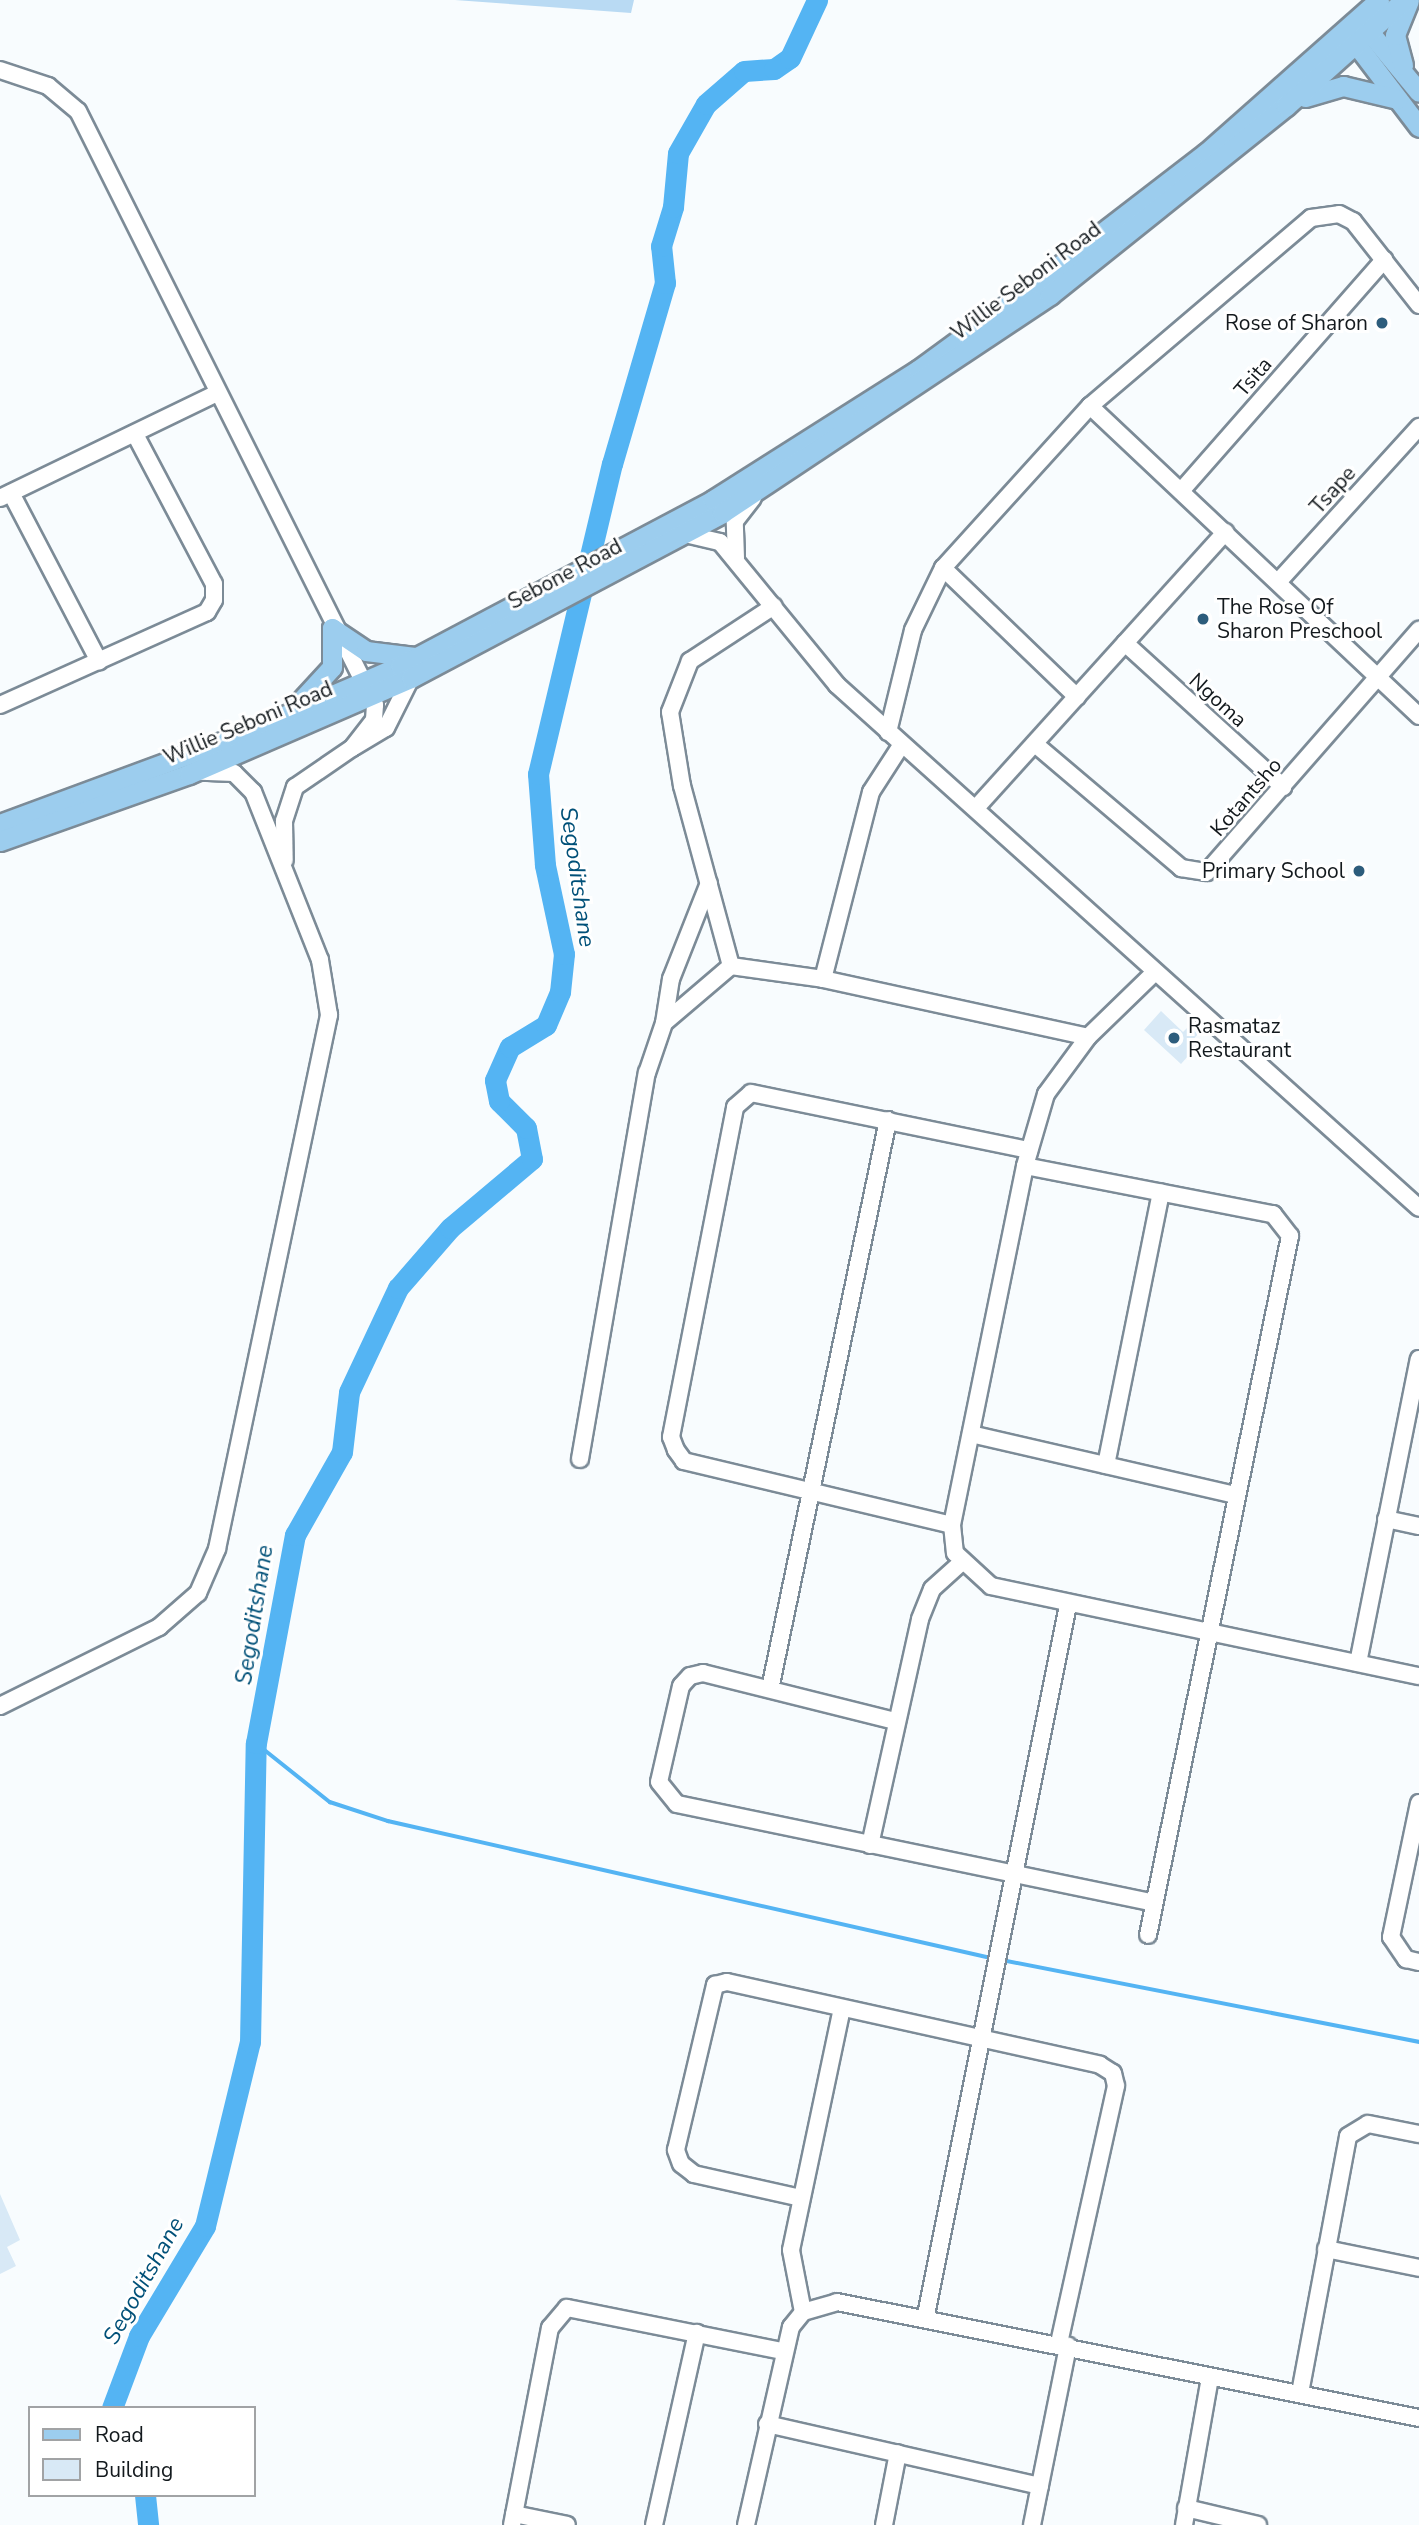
<!DOCTYPE html>
<html>
<head>
<meta charset="utf-8">
<style>
	body { margin:0 }
	#map { position:relative; width:1419px; height:2525px; overflow:hidden; background:#f8fcfe; font-family:"Nunito Sans",sans-serif }
	div>[style] { position:absolute }
	.green>* { inset:0; background:#b9daf3 }
	.stream>* { height:3.5px; margin:-1.75px; padding:0 1.75px; transform-origin:1.75px; border-radius:1.75px; background:#54b4f3 }
	.river>* { height:21px; margin:-10.5px; padding:0 10.5px; transform-origin:10.5px; border-radius:10.5px; background:#54b4f3 }
	.building>* { inset:0; background:#d8e9f6 }
	.roads { filter:drop-shadow(2px 0 #7c8b97) drop-shadow(-2px 0 #7c8b97) drop-shadow(0 2px #7c8b97) drop-shadow(0 -2px #7c8b97) }
	.minor>* { height:16px; margin:-8px; padding:0 8px; transform-origin:8px; border-radius:8px; background:#fff }
	.major>* { height:19px; margin:-9.5px; padding:0 9.5px; transform-origin:9.5px; border-radius:9.5px; background:#9ccdee }
	.dots>* { width:19px; height:19px; translate:-50% -50%; box-sizing:border-box; border:4px solid #fff; border-radius:50% }
	span { translate:-50% -50%; white-space:nowrap; text-align:center; line-height:1.15; -webkit-text-stroke:6px #fff; paint-order:stroke }
	.street-label { font-size:21px; color:#13191d }
	.poi-label { font-size:21px; color:#13191d }
	.right { translate:-100% -50%; text-align:right }
	.left { translate:0 -50%; text-align:left }
	.water-label { font-size:23px; color:#005078; font-style:italic }
	.legend { position:absolute; left:28px; top:2406px; width:228px; height:91px; box-sizing:border-box; background:#fff; border:2px solid #a1a3a5; margin:0; padding:9px 12px; list-style:none; font-size:21px; color:#13191d }
	.legend li { display:flex; align-items:center; gap:14px; height:35px }
	.legend b { width:35px; border:2px solid #a1a3a5 }
</style>
</head>
<body>
<div id="map">
	<div class="green">
		<div style="clip-path:polygon(455px 0,634px 0,631px 13px)"></div>
	</div>
	<div class="stream">
		<div style="left:256px;top:1743px;width:95px;rotate:38.6deg"></div>
		<div style="left:330px;top:1802px;width:61px;rotate:18.1deg"></div>
		<div style="left:388px;top:1821px;width:618px;rotate:12.8deg"></div>
		<div style="left:1002px;top:1960px;width:425px;rotate:11.1deg"></div>
	</div>
	<div class="river">
		<div style="left:112px;top:2408px;width:77px;rotate:-69.4deg"></div>
		<div style="left:139px;top:2336px;width:128px;rotate:-59deg"></div>
		<div style="left:205px;top:2226px;width:189px;rotate:-76.3deg"></div>
		<div style="left:250px;top:2042px;width:299px;rotate:-88.9deg"></div>
		<div style="left:256px;top:1743px;width:212px;rotate:-79.4deg"></div>
		<div style="left:295px;top:1535px;width:95px;rotate:-60.5deg"></div>
		<div style="left:342px;top:1452px;width:60px;rotate:-83.3deg"></div>
		<div style="left:349px;top:1392px;width:115px;rotate:-64.8deg"></div>
		<div style="left:398px;top:1288px;width:79px;rotate:-49.1deg"></div>
		<div style="left:450px;top:1228px;width:107px;rotate:-40.1deg"></div>
		<div style="left:532px;top:1159px;width:32px;rotate:-101deg"></div>
		<div style="left:526px;top:1128px;width:38px;rotate:-135deg"></div>
		<div style="left:499px;top:1101px;width:21px;rotate:-101deg"></div>
		<div style="left:495px;top:1080px;width:36px;rotate:-66deg"></div>
		<div style="left:510px;top:1047px;width:42px;rotate:-31.4deg"></div>
		<div style="left:546px;top:1025px;width:36px;rotate:-67deg"></div>
		<div style="left:560px;top:992px;width:38px;rotate:-84deg"></div>
		<div style="left:564px;top:954px;width:91px;rotate:-102.1deg"></div>
		<div style="left:545px;top:865px;width:91px;rotate:-94.4deg"></div>
		<div style="left:538px;top:774px;width:319px;rotate:-76.6deg"></div>
		<div style="left:612px;top:464px;width:189px;rotate:-73.7deg"></div>
		<div style="left:665px;top:283px;width:37px;rotate:-96deg"></div>
		<div style="left:661px;top:246px;width:41px;rotate:-72.9deg"></div>
		<div style="left:673px;top:207px;width:54px;rotate:-84.7deg"></div>
		<div style="left:678px;top:153px;width:56px;rotate:-60.3deg"></div>
		<div style="left:706px;top:104px;width:50px;rotate:-41deg"></div>
		<div style="left:744px;top:71px;width:30px;rotate:-4deg"></div>
		<div style="left:774px;top:69px;width:19px;rotate:-35deg"></div>
		<div style="left:790px;top:58px;width:64px;rotate:-65deg"></div>
		<div style="left:145px;top:2495px;width:30px;rotate:84deg"></div>
	</div>
	<div class="building">
		<div style="clip-path:polygon(1161px 1011px,1183px 1032px,1189px 1026px,1198px 1034px,1192px 1041px,1197px 1046px,1181px 1064px,1144px 1030px)"></div>
		<div style="clip-path:polygon(0 2194px,20px 2240px,7px 2247px,16px 2266px,0 2274px)"></div>
	</div>
	<div class="roads">
		<div class="minor">
			<div style="left:0;top:70px;width:51px;rotate:18.4deg"></div>
			<div style="left:48px;top:86px;width:39px;rotate:40deg"></div>
			<div style="left:78px;top:111px;width:664px;rotate:63.43deg"></div>
			<div style="left:375px;top:705px;width:15px;rotate:94deg"></div>
			<div style="left:374px;top:720px;width:36px;rotate:128deg"></div>
			<div style="left:352px;top:748px;width:69px;rotate:145.6deg"></div>
			<div style="left:295px;top:787px;width:36px;rotate:108deg"></div>
			<div style="left:284px;top:821px;width:39px;rotate:89deg"></div>
			<div style="left:1090px;top:406px;width:452px;rotate:43.3deg"></div>
			<div style="left:1181px;top:491px;width:308px;rotate:-48.7deg"></div>
			<div style="left:11px;top:493px;width:190px;rotate:62.4deg"></div>
			<div style="left:0;top:498px;width:241px;rotate:-25.8deg"></div>
			<div style="left:685px;top:534px;width:36px;rotate:13deg"></div>
			<div style="left:720px;top:542px;width:185px;rotate:50.7deg"></div>
			<div style="left:837px;top:685px;width:782px;rotate:41.94deg"></div>
			<div style="left:736px;top:558px;width:37px;rotate:-92deg"></div>
			<div style="left:735px;top:521px;width:29px;rotate:-52deg"></div>
			<div style="left:943px;top:568px;width:186px;rotate:43.9deg"></div>
			<div style="left:1278px;top:582px;width:210px;rotate:-47.7deg"></div>
			<div style="left:1125px;top:643px;width:214px;rotate:42.3deg"></div>
			<div style="left:0;top:705px;width:227px;rotate:-24.2deg"></div>
			<div style="left:207px;top:612px;width:14px;rotate:-60deg"></div>
			<div style="left:214px;top:600px;width:16px;rotate:-90deg"></div>
			<div style="left:214px;top:584px;width:170px;rotate:-117.8deg"></div>
			<div style="left:888px;top:732px;width:105px;rotate:-76.2deg"></div>
			<div style="left:913px;top:630px;width:69px;rotate:-64.2deg"></div>
			<div style="left:943px;top:568px;width:219px;rotate:-47.8deg"></div>
			<div style="left:1090px;top:406px;width:290px;rotate:-40.4deg"></div>
			<div style="left:1311px;top:218px;width:28px;rotate:-8deg"></div>
			<div style="left:1339px;top:214px;width:16px;rotate:27deg"></div>
			<div style="left:1353px;top:221px;width:107px;rotate:51.8deg"></div>
			<div style="left:902px;top:744px;width:57px;rotate:122.9deg"></div>
			<div style="left:871px;top:792px;width:193px;rotate:104.4deg"></div>
			<div style="left:823px;top:979px;width:271px;rotate:12.3deg"></div>
			<div style="left:1035px;top:744px;width:192px;rotate:40.3deg"></div>
			<div style="left:1181px;top:868px;width:26px;rotate:9deg"></div>
			<div style="left:1207px;top:872px;width:322px;rotate:-48.8deg"></div>
			<div style="left:354px;top:747px;width:37px;rotate:-31deg"></div>
			<div style="left:386px;top:728px;width:56px;rotate:-63.4deg"></div>
			<div style="left:976px;top:808px;width:372px;rotate:-47.9deg"></div>
			<div style="left:731px;top:966px;width:187px;rotate:-105.2deg"></div>
			<div style="left:682px;top:786px;width:75px;rotate:-99.2deg"></div>
			<div style="left:670px;top:712px;width:55px;rotate:-68.6deg"></div>
			<div style="left:690px;top:661px;width:100px;rotate:-33.2deg"></div>
			<div style="left:1155px;top:972px;width:93px;rotate:135.9deg"></div>
			<div style="left:1088px;top:1037px;width:71px;rotate:126.4deg"></div>
			<div style="left:1046px;top:1094px;width:75px;rotate:106.3deg"></div>
			<div style="left:1025px;top:1166px;width:366px;rotate:101.5deg"></div>
			<div style="left:952px;top:1525px;width:28px;rotate:84deg"></div>
			<div style="left:955px;top:1553px;width:49px;rotate:42.5deg"></div>
			<div style="left:991px;top:1586px;width:437px;rotate:11.9deg"></div>
			<div style="left:664px;top:1023px;width:45px;rotate:-81deg"></div>
			<div style="left:671px;top:979px;width:103px;rotate:-68.4deg"></div>
			<div style="left:1025px;top:1166px;width:253px;rotate:11deg"></div>
			<div style="left:1273px;top:1214px;width:28px;rotate:52deg"></div>
			<div style="left:1290px;top:1236px;width:713px;rotate:101.48deg"></div>
			<div style="left:971px;top:1434px;width:271px;rotate:13deg"></div>
			<div style="left:580px;top:1459px;width:392px;rotate:-80.2deg"></div>
			<div style="left:647px;top:1073px;width:53px;rotate:-71.2deg"></div>
			<div style="left:664px;top:1023px;width:88px;rotate:-40.4deg"></div>
			<div style="left:731px;top:966px;width:93px;rotate:8deg"></div>
			<div style="left:1106px;top:1465px;width:278px;rotate:-78.6deg"></div>
			<div style="left:1386px;top:1519px;width:34px;rotate:12deg"></div>
			<div style="left:952px;top:1525px;width:276px;rotate:-166.6deg"></div>
			<div style="left:684px;top:1461px;width:14px;rotate:-126deg"></div>
			<div style="left:676px;top:1450px;width:14px;rotate:-111deg"></div>
			<div style="left:671px;top:1437px;width:336px;rotate:-79deg"></div>
			<div style="left:735px;top:1107px;width:21px;rotate:-41deg"></div>
			<div style="left:751px;top:1093px;width:284px;rotate:11.6deg"></div>
			<div style="left:1358px;top:1663px;width:310px;rotate:-78.7deg"></div>
			<div style="left:770px;top:1689px;width:581px;rotate:-78.28deg"></div>
			<div style="left:0;top:1706px;width:178px;rotate:-26.4deg"></div>
			<div style="left:159px;top:1627px;width:52px;rotate:-41.1deg"></div>
			<div style="left:198px;top:1593px;width:48px;rotate:-66.6deg"></div>
			<div style="left:217px;top:1549px;width:546px;rotate:-78.15deg"></div>
			<div style="left:329px;top:1015px;width:56px;rotate:-99.3deg"></div>
			<div style="left:320px;top:960px;width:181px;rotate:-111.7deg"></div>
			<div style="left:253px;top:792px;width:27px;rotate:-135deg"></div>
			<div style="left:234px;top:773px;width:33px;rotate:-178deg"></div>
			<div style="left:895px;top:1721px;width:198px;rotate:-166deg"></div>
			<div style="left:703px;top:1673px;width:13px;rotate:167deg"></div>
			<div style="left:690px;top:1676px;width:13px;rotate:132deg"></div>
			<div style="left:681px;top:1686px;width:98px;rotate:102.9deg"></div>
			<div style="left:659px;top:1782px;width:28px;rotate:51deg"></div>
			<div style="left:677px;top:1804px;width:487px;rotate:11.7deg"></div>
			<div style="left:1419px;top:1803px;width:137px;rotate:101.8deg"></div>
			<div style="left:1391px;top:1937px;width:27px;rotate:56deg"></div>
			<div style="left:1406px;top:1959px;width:13px;rotate:13deg"></div>
			<div style="left:870px;top:1845px;width:231px;rotate:-77.5deg"></div>
			<div style="left:920px;top:1619px;width:32px;rotate:-68deg"></div>
			<div style="left:932px;top:1589px;width:39px;rotate:-42deg"></div>
			<div style="left:801px;top:2198px;width:110px;rotate:-167.4deg"></div>
			<div style="left:694px;top:2174px;width:16px;rotate:-142deg"></div>
			<div style="left:681px;top:2164px;width:15px;rotate:-110deg"></div>
			<div style="left:676px;top:2150px;width:170px;rotate:-76.7deg"></div>
			<div style="left:715px;top:1985px;width:12px;rotate:-14deg"></div>
			<div style="left:727px;top:1982px;width:382px;rotate:12.5deg"></div>
			<div style="left:1100px;top:2065px;width:15px;rotate:32deg"></div>
			<div style="left:1113px;top:2073px;width:13px;rotate:77deg"></div>
			<div style="left:1116px;top:2086px;width:264px;rotate:102.5deg"></div>
			<div style="left:1326px;top:2249px;width:95px;rotate:11.5deg"></div>
			<div style="left:803px;top:2312px;width:63px;rotate:-101deg"></div>
			<div style="left:791px;top:2250px;width:246px;rotate:-78.1deg"></div>
			<div style="left:926px;top:2315px;width:724px;rotate:-78.69deg"></div>
			<div style="left:1300px;top:2393px;width:261px;rotate:-79.4deg"></div>
			<div style="left:1348px;top:2136px;width:23px;rotate:-31deg"></div>
			<div style="left:1368px;top:2124px;width:52px;rotate:11.1deg"></div>
			<div style="left:767px;top:2424px;width:280px;rotate:12.8deg"></div>
			<div style="left:1186px;top:2508px;width:74px;rotate:13.3deg"></div>
			<div style="left:514px;top:2514px;width:54px;rotate:11.7deg"></div>
			<div style="left:512px;top:2525px;width:201px;rotate:-79.1deg"></div>
			<div style="left:550px;top:2328px;width:26px;rotate:-50deg"></div>
			<div style="left:567px;top:2308px;width:219px;rotate:11.3deg"></div>
			<div style="left:654px;top:2525px;width:197px;rotate:-77.4deg"></div>
			<div style="left:746px;top:2525px;width:203px;rotate:-77.2deg"></div>
			<div style="left:791px;top:2327px;width:19px;rotate:-51deg"></div>
			<div style="left:803px;top:2312px;width:35px;rotate:-16deg"></div>
			<div style="left:837px;top:2302px;width:593px;rotate:11.27deg"></div>
			<div style="left:884px;top:2525px;width:73px;rotate:-79deg"></div>
			<div style="left:1032px;top:2525px;width:183px;rotate:-78.6deg"></div>
			<div style="left:1184px;top:2525px;width:150px;rotate:-80deg"></div>
		</div>
		<div class="major">
			<div style="left:1362px;top:23px;width:89px;rotate:50.4deg"></div>
			<div style="left:1350px;top:36px;width:114px;rotate:52.8deg"></div>
			<div style="left:1403px;top:65px;width:31px;rotate:-105deg"></div>
			<div style="left:1395px;top:35px;width:37px;rotate:-68deg"></div>
			<div style="left:1305px;top:97px;width:40px;rotate:-16deg"></div>
			<div style="left:1343px;top:86px;width:56px;rotate:13.5deg"></div>
			<div style="left:332px;top:628px;width:41px;rotate:34.1deg"></div>
			<div style="left:366px;top:651px;width:49px;rotate:7deg"></div>
			<div style="left:298px;top:704px;width:50px;rotate:-47.4deg"></div>
			<div style="left:332px;top:667px;width:39px;rotate:-90deg"></div>
			<div style="left:0;top:824px;width:251px;rotate:-20.3deg"></div>
			<div style="left:235px;top:737px;width:180px;rotate:-23.3deg"></div>
			<div style="left:400px;top:666px;width:354px;rotate:-27.9deg"></div>
			<div style="left:713px;top:500px;width:243px;rotate:-32.4deg"></div>
			<div style="left:918px;top:370px;width:147px;rotate:-36.2deg"></div>
			<div style="left:1037px;top:283px;width:213px;rotate:-37.6deg"></div>
			<div style="left:1206px;top:153px;width:231px;rotate:-41.5deg"></div>
			<div style="left:0;top:841px;width:201px;rotate:-19.5deg"></div>
			<div style="left:189px;top:774px;width:242px;rotate:-23.4deg"></div>
			<div style="left:411px;top:678px;width:352px;rotate:-27.9deg"></div>
			<div style="left:722px;top:513px;width:394px;rotate:-33.6deg"></div>
			<div style="left:1050px;top:295px;width:302px;rotate:-38.7deg"></div>
			<div style="left:1286px;top:106px;width:159px;rotate:-41.9deg"></div>
		</div>
	</div>
	<div class="dots">
		<div style="left:1382px;top:323px;background:#2e5d7c"></div>
		<div style="left:1203px;top:619px;background:#2e5d7c"></div>
		<div style="left:1359px;top:871px;background:#2e5d7c"></div>
		<div style="left:1174px;top:1038px;background:#2e5d7c"></div>
	</div>
	<div class="street-label">
		<span style="left:1026px;top:281px;rotate:-37deg">Willie Seboni Road</span>
		<span style="left:1253px;top:377px;rotate:-49deg">Tsita</span>
		<span style="left:1333px;top:490px;rotate:-48deg">Tsape</span>
		<span style="left:565px;top:574px;rotate:-28deg">Sebone Road</span>
		<span style="left:1218px;top:700px;rotate:42deg">Ngoma</span>
		<span style="left:248px;top:723px;rotate:-23deg">Willie Seboni Road</span>
		<span style="left:1246px;top:797px;rotate:-49deg">Kotantsho</span>
	</div>
	<div class="poi-label">
		<span class="right" style="left:1368px;top:323px">Rose of Sharon</span>
		<span class="left" style="left:1217px;top:619px">The Rose Of<br>Sharon Preschool</span>
		<span class="right" style="left:1345px;top:871px">Primary School</span>
		<span class="left" style="left:1188px;top:1038px">Rasmataz<br>Restaurant</span>
	</div>
	<div class="water-label">
		<span style="left:577px;top:877px;rotate:82deg">Segoditshane</span>
		<span style="left:255px;top:1615px;rotate:-81deg">Segoditshane</span>
		<span style="left:144px;top:2281px;rotate:-61deg">Segoditshane</span>
	</div>
	<ul class="legend">
	<li><b style="height:9px;background:#9ccdee"></b>Road</li>
	<li><b style="height:19px;background:#d8e9f6"></b>Building</li>
	</ul>
</div>
</body>
</html>
